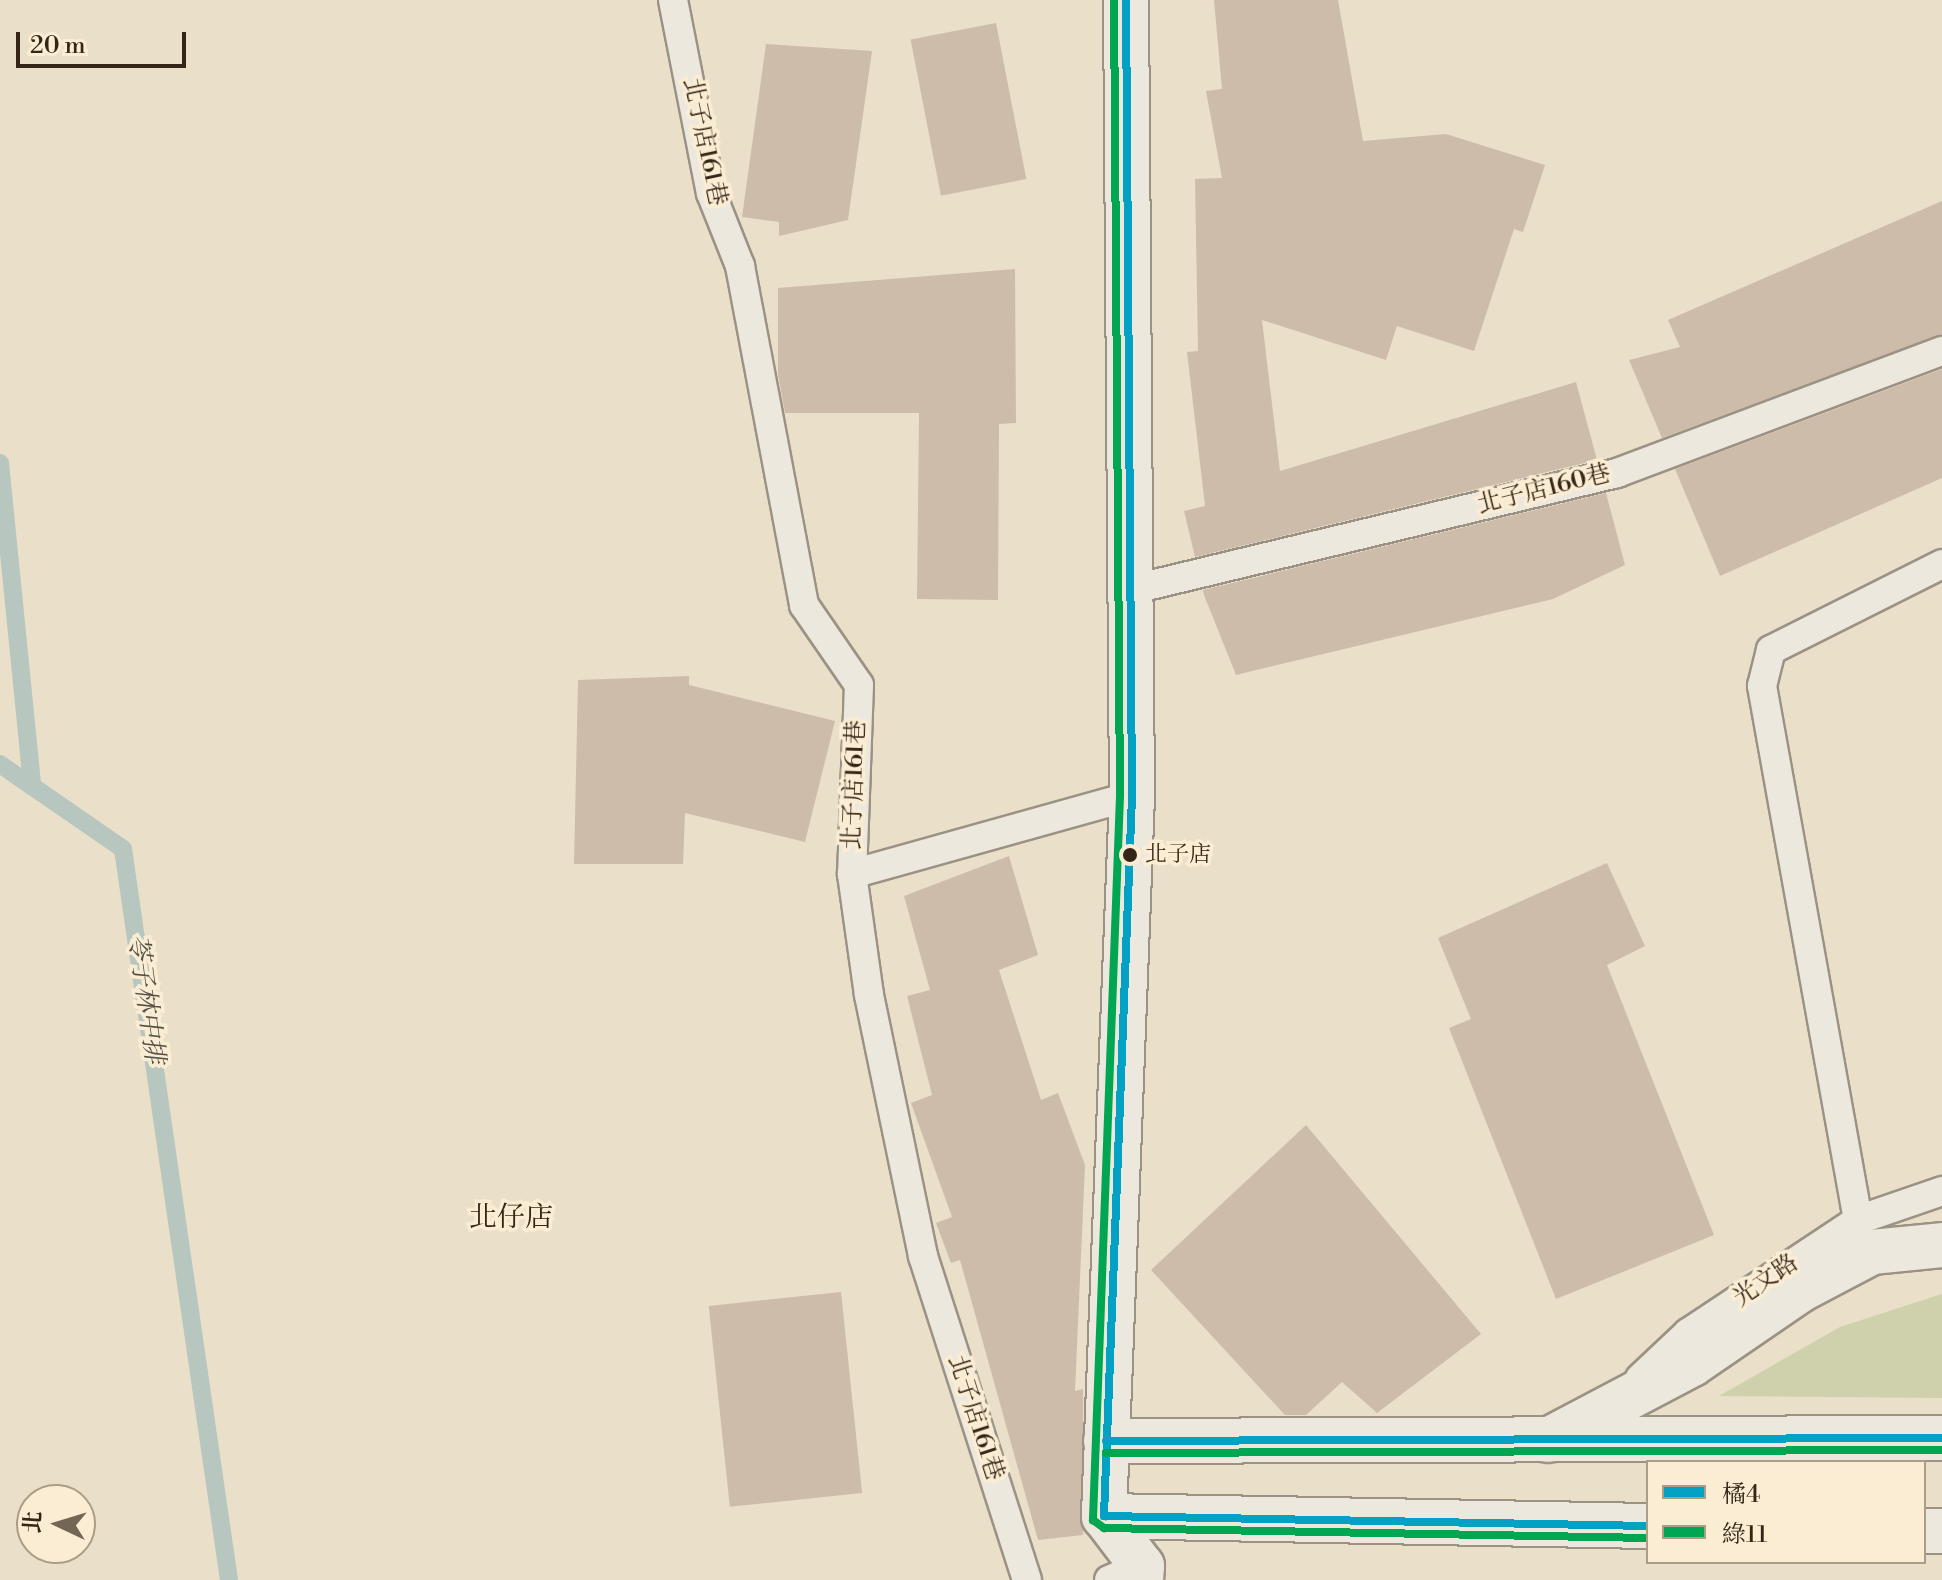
<!DOCTYPE html>
<html>
<head>
<meta charset="utf-8">
<style>
	body { margin:0 }
	#map { position:relative; width:1942px; height:1580px; overflow:hidden; background:#eadfc9; font-family:"Libre Bodoni","Noto Serif TC",serif }
	div>[style] { position:absolute }
	.green>* { inset:0; background:#ced1ac }
	.stream>* { height:18px; margin:-9px; padding:0 9px; transform-origin:9px; border-radius:9px; background:#b7c6bf }
	.building>* { inset:0; background:#cebcaa; transform-origin:0 0 }
	.roads { filter:drop-shadow(2px 0 #9b9284) drop-shadow(-2px 0 #9b9284) drop-shadow(0 2px #9b9284) drop-shadow(0 -2px #9b9284) }
	.service>* { height:28px; margin:-14px; padding:0 14px; transform-origin:14px; border-radius:14px; background:#ede8dd }
	.minor>* { height:44px; margin:-22px; padding:0 22px; transform-origin:22px; border-radius:22px; background:#ede8dd }
	.tertiary>* { height:44px; margin:-22px; padding:0 22px; transform-origin:22px; border-radius:22px; background:#ede8dd }
	.bus-1>* { height:8px; margin:-4px; padding:0 4px; transform-origin:4px; border-radius:4px; background:#03a2c5 }
	.bus-2>* { height:8px; margin:-4px; padding:0 4px; transform-origin:4px; border-radius:4px; background:#00a651 }
	.dots>* { width:22px; height:22px; translate:-50% -50%; box-sizing:border-box; border:4px solid #faedd3; border-radius:50% }
	span { translate:-50% -50%; white-space:nowrap; text-align:center; line-height:1.15; -webkit-text-stroke:7px #faedd3; paint-order:stroke }
	.bus-label { font-size:22px; color:#352516 }
	.left { translate:0 -50%; text-align:left }
	.street-label { font-size:24px; color:#352516 }
	.water-label { font-size:26px; color:#555248; font-style:italic }
	.quarter-label { font-size:28px; color:#352516 }
	.legend { position:absolute; left:1646px; top:1460px; width:280px; height:104px; box-sizing:border-box; background:#faedd3; border:2px solid #ab9d87; margin:0; padding:10px 14px; list-style:none; font-size:24px; color:#352516 }
	.legend li { display:flex; align-items:center; gap:16px; height:40px }
	.legend b { width:40px; border:2px solid #ab9d87 }
	.north { position:absolute; left:16px; top:1484px; width:80px; height:80px; box-sizing:border-box; background:#faedd3; border:2px solid #ab9d87; border-radius:50%; rotate:274deg; font-size:22px; font-weight:700; line-height:32px; text-align:center; color:#352516 }
	.north::after { content:''; display:block; margin:auto; width:28px; height:36px; background:#746655; clip-path:polygon(50% 0,100% 100%,50% 72%,0 100%) }
	.scale { position:absolute; left:16px; top:32px; width:170px; height:36px; box-sizing:border-box; border:4px solid #352516; border-top:0; padding-left:10px; font-size:24px; line-height:28px; white-space:nowrap; color:#352516; -webkit-text-stroke:6px #faedd3; paint-order:stroke }
</style>
</head>
<body>
<div id="map">
	<div class="green">
		<div style="clip-path:polygon(1942px 1294px,1942px 1398px,1719px 1396px,1840px 1327px)"></div>
	</div>
	<div class="stream">
		<div style="left:0;top:463px;width:325px;rotate:84.3deg"></div>
		<div style="left:32px;top:786px;width:111px;rotate:34.7deg"></div>
		<div style="left:123px;top:849px;width:739px;rotate:81.75deg"></div>
		<div style="left:0;top:764px;width:39px;rotate:35deg"></div>
	</div>
	<div class="building">
		<div style="clip-path:polygon(1214px 0,1338px 0,1363px 141px,1446px 134px,1545px 165px,1523px 232px,1514px 229px,1474px 351px,1397px 326px,1386px 360px,1262px 320px,1280px 471px,1576px 382px,1597px 460px,1195px 557px,1184px 511px,1205px 506px,1187px 352px,1198px 351px,1195px 179px,1222px 178px,1206px 91px,1222px 89px)"></div>
		<div style="left:996px;top:23px;width:159px;height:87px;rotate:79deg"></div>
		<div style="clip-path:polygon(766px 44px,872px 51px,848px 220px,779px 236px,779px 222px,742px 217px)"></div>
		<div style="clip-path:polygon(1942px 201px,1942px 334px,1662px 438px,1629px 360px,1680px 347px,1668px 320px)"></div>
		<div style="clip-path:polygon(1015px 269px,1016px 423px,999px 424px,998px 600px,917px 599px,919px 413px,785px 413px,778px 374px,778px 288px)"></div>
		<div style="clip-path:polygon(1942px 369px,1942px 478px,1720px 576px,1675px 469px)"></div>
		<div style="clip-path:polygon(1606px 493px,1625px 565px,1553px 599px,1236px 675px,1204px 595px,1203px 590px)"></div>
		<div style="clip-path:polygon(689px 676px,689px 685px,835px 721px,805px 842px,685px 813px,683px 864px,574px 864px,578px 680px)"></div>
		<div style="clip-path:polygon(1009px 856px,1038px 955px,999px 970px,1041px 1100px,1058px 1093px,1085px 1165px,1075px 1391px,1083px 1389px,1083px 1535px,1038px 1540px,960px 1260px,951px 1263px,936px 1223px,952px 1217px,911px 1103px,932px 1095px,907px 996px,930px 990px,904px 896px)"></div>
		<div style="clip-path:polygon(1607px 863px,1645px 946px,1607px 965px,1714px 1235px,1556px 1299px,1449px 1028px,1471px 1019px,1438px 938px)"></div>
		<div style="clip-path:polygon(1306px 1125px,1481px 1334px,1377px 1413px,1342px 1382px,1306px 1415px,1285px 1415px,1151px 1270px)"></div>
		<div style="left:841px;top:1292px;width:202px;height:133px;rotate:84deg"></div>
	</div>
	<div class="roads">
		<div class="service">
			<div style="left:673px;top:0;width:197px;rotate:78.9deg"></div>
			<div style="left:711px;top:193px;width:79px;rotate:68.3deg"></div>
			<div style="left:740px;top:266px;width:345px;rotate:79.3deg"></div>
			<div style="left:804px;top:605px;width:97px;rotate:55.5deg"></div>
			<div style="left:859px;top:685px;width:189px;rotate:92.1deg"></div>
			<div style="left:852px;top:874px;width:122px;rotate:82deg"></div>
			<div style="left:869px;top:995px;width:267px;rotate:78.3deg"></div>
			<div style="left:923px;top:1256px;width:340px;rotate:72.2deg"></div>
			<div style="left:1134px;top:589px;width:497px;rotate:-13.5deg"></div>
			<div style="left:1617px;top:473px;width:347px;rotate:-20.6deg"></div>
			<div style="left:852px;top:874px;width:291px;rotate:-15.6deg"></div>
			<div style="left:1858px;top:1220px;width:543px;rotate:-100.19deg"></div>
			<div style="left:1762px;top:686px;width:37px;rotate:-76deg"></div>
			<div style="left:1771px;top:650px;width:191px;rotate:-26.7deg"></div>
			<div style="left:1640px;top:1378px;width:66px;rotate:-43.2deg"></div>
			<div style="left:1688px;top:1333px;width:204px;rotate:-33.6deg"></div>
			<div style="left:1858px;top:1220px;width:89px;rotate:-19deg"></div>
			<div style="left:1109px;top:1580px;width:36px;rotate:-23deg"></div>
		</div>
		<div class="minor">
			<div style="left:1104px;top:1516px;width:63px;rotate:52.8deg"></div>
			<div style="left:1142px;top:1566px;width:14px;rotate:94deg"></div>
		</div>
		<div class="tertiary">
			<div style="left:1126px;top:0;width:796px;rotate:89.57deg"></div>
			<div style="left:1132px;top:796px;width:721px;rotate:92.23deg"></div>
			<div style="left:1104px;top:1516px;width:544px;rotate:1.05deg"></div>
			<div style="left:1548px;top:1440px;width:163px;rotate:-27.8deg"></div>
			<div style="left:1692px;top:1364px;width:131px;rotate:-34.4deg"></div>
			<div style="left:1800px;top:1290px;width:81px;rotate:-27.8deg"></div>
			<div style="left:1872px;top:1252px;width:70px;rotate:-5.7deg"></div>
			<div style="left:1106px;top:1441px;width:836px;rotate:-0.21deg"></div>
			<div style="left:1924px;top:1531px;width:18px"></div>
		</div>
	</div>
	<div class="bus-1">
		<div style="left:1126px;top:0;width:796px;rotate:89.57deg"></div>
		<div style="left:1132px;top:796px;width:721px;rotate:92.23deg"></div>
		<div style="left:1104px;top:1516px;width:544px;rotate:1.05deg"></div>
		<div style="left:1106px;top:1441px;width:836px;rotate:-0.21deg"></div>
	</div>
	<div class="bus-2">
		<div style="left:1114px;top:0;width:796px;rotate:89.57deg"></div>
		<div style="left:1120px;top:796px;width:725px;rotate:92.14deg"></div>
		<div style="left:1093px;top:1520px;width:14px;rotate:36deg"></div>
		<div style="left:1104px;top:1528px;width:544px;rotate:1.05deg"></div>
		<div style="left:1106px;top:1453px;width:836px;rotate:-0.21deg"></div>
	</div>
	<div class="dots">
		<div style="left:1130px;top:855px;background:#352516"></div>
	</div>
	<div class="bus-label">
		<span class="left" style="left:1145px;top:855px">北子店</span>
	</div>
	<div class="street-label">
		<span style="left:704px;top:142px;rotate:78deg">北子店161巷</span>
		<span style="left:1544px;top:490px;rotate:-14deg">北子店160巷</span>
		<span style="left:855px;top:785px;rotate:-88deg">北子店161巷</span>
		<span style="left:1766px;top:1281px;rotate:-34deg">光文路</span>
		<span style="left:975px;top:1418px;rotate:72deg">北子店161巷</span>
	</div>
	<div class="water-label">
		<span style="left:145px;top:999px;rotate:82deg">苓子林中排</span>
	</div>
	<div class="quarter-label">
		<span style="left:511px;top:1218px">北仔店</span>
	</div>
	<ul class="legend">
	<li><b style="height:10px;background:#03a2c5"></b>橘4</li>
	<li><b style="height:10px;background:#00a651"></b>綠11</li>
	</ul>
	<div class="north">北</div>
	<div class="scale">20 m</div>
</div>
</body>
</html>
